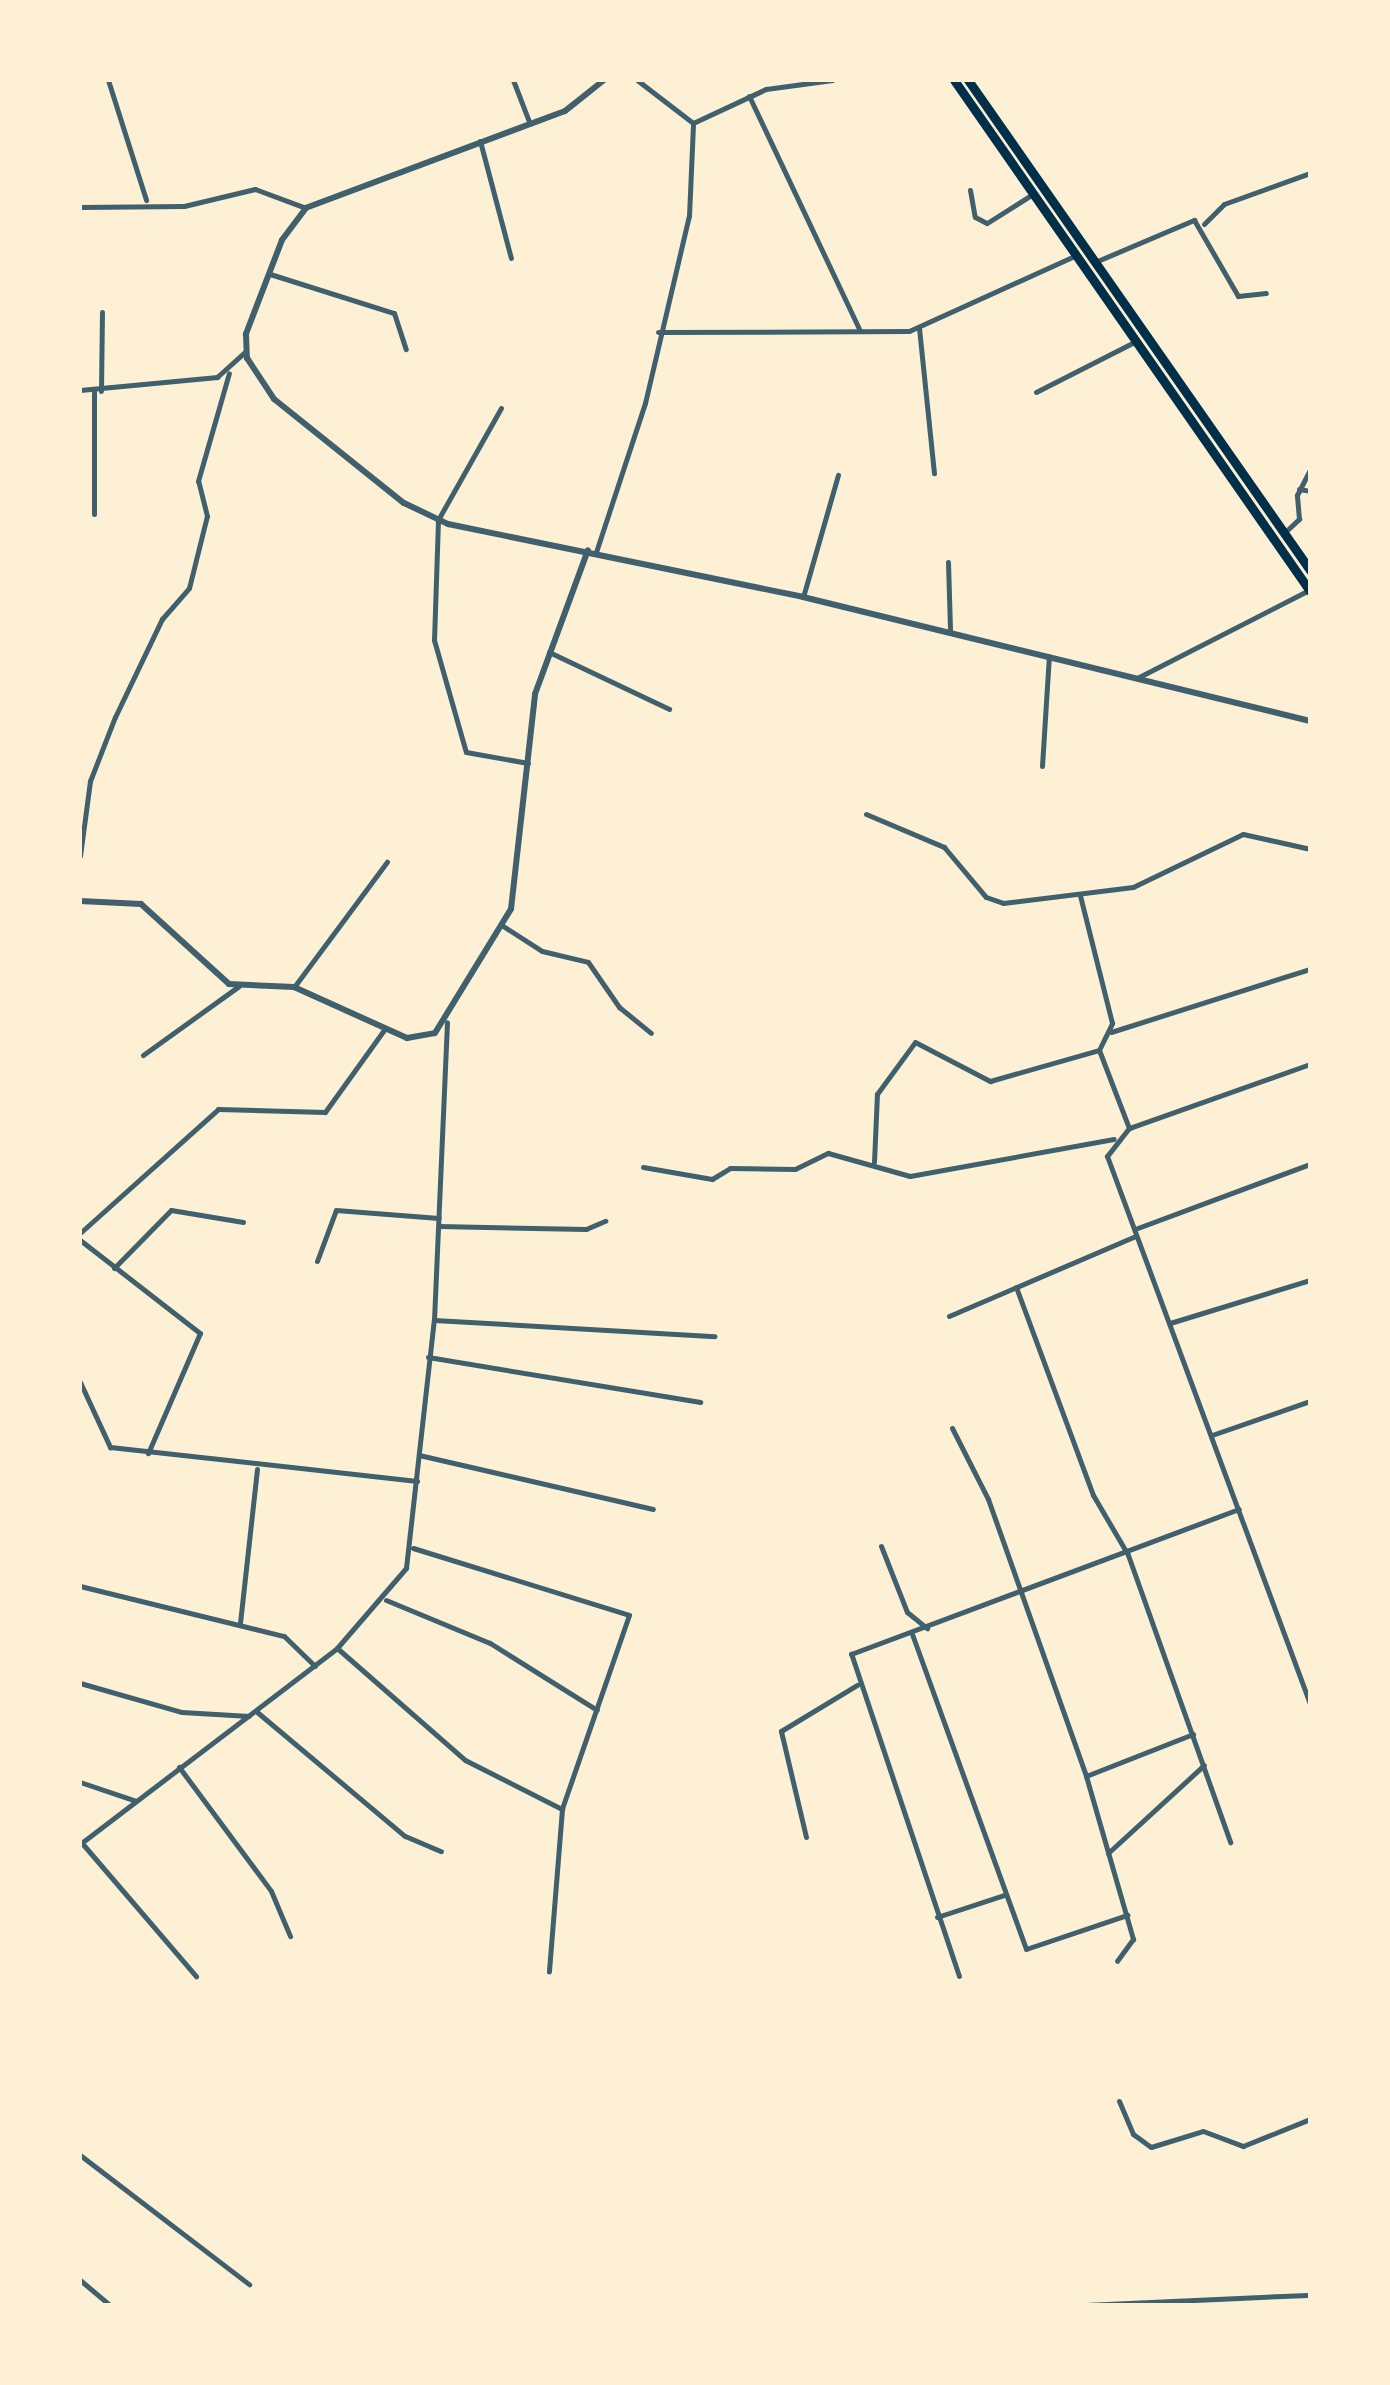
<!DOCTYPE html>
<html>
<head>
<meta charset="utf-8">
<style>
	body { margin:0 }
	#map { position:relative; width:1390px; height:2385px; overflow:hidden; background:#fdf0d5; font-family:"Public Sans",sans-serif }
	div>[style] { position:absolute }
	.minor>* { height:5px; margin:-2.5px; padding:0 2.5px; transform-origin:2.5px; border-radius:2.5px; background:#3f606c }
	.tertiary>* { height:6px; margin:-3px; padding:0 3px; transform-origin:3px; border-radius:3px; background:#3f606c }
	.trunk>* { height:9px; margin:-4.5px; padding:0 4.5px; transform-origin:4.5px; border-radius:4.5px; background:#003049 }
	span { translate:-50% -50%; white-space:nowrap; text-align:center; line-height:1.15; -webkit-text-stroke:8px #fdf0d5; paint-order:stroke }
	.frame { position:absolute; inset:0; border:82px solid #fdf0d5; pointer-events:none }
</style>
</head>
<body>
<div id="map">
	<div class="minor">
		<div style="left:108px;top:80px;width:126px;rotate:72.4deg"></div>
		<div style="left:513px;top:80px;width:47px;rotate:68.9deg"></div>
		<div style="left:637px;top:80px;width:71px;rotate:37.5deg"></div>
		<div style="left:749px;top:96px;width:258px;rotate:64.7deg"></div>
		<div style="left:693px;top:123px;width:81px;rotate:-25deg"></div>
		<div style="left:766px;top:89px;width:67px;rotate:-7.8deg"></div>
		<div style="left:480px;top:141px;width:121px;rotate:75.2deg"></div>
		<div style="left:970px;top:190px;width:27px;rotate:80deg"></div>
		<div style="left:975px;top:217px;width:13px;rotate:27deg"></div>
		<div style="left:987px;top:223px;width:54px;rotate:-32.2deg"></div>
		<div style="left:80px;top:207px;width:104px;rotate:-0.6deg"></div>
		<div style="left:184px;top:206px;width:73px;rotate:-13.5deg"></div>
		<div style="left:255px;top:189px;width:54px;rotate:20.4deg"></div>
		<div style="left:1204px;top:224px;width:28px;rotate:-45deg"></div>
		<div style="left:1224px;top:204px;width:91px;rotate:-19.8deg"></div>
		<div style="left:1095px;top:262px;width:108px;rotate:-23deg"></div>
		<div style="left:1194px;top:220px;width:88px;rotate:59.9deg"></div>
		<div style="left:1238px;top:296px;width:28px;rotate:-6deg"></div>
		<div style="left:270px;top:274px;width:130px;rotate:17.5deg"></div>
		<div style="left:394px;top:313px;width:38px;rotate:72deg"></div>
		<div style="left:919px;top:328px;width:146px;rotate:84.1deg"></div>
		<div style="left:658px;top:332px;width:251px;rotate:-0.2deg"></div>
		<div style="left:909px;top:331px;width:181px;rotate:-24.4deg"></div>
		<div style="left:80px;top:390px;width:138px;rotate:-5.4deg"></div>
		<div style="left:217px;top:377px;width:38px;rotate:-42deg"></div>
		<div style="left:94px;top:391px;width:123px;rotate:90deg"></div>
		<div style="left:101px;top:391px;width:79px;rotate:-89.3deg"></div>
		<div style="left:1036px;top:392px;width:112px;rotate:-27deg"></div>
		<div style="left:501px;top:408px;width:129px;rotate:119.4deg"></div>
		<div style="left:438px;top:520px;width:120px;rotate:91.9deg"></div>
		<div style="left:434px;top:640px;width:116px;rotate:74.1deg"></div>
		<div style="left:466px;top:752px;width:63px;rotate:10.1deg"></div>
		<div style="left:1299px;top:489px;width:11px;rotate:10deg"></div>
		<div style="left:1284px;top:533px;width:21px;rotate:-43deg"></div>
		<div style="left:1299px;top:519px;width:24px;rotate:-95deg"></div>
		<div style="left:1297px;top:495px;width:28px;rotate:-63deg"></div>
		<div style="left:596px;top:552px;width:157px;rotate:-71.8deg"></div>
		<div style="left:645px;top:403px;width:192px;rotate:-76.8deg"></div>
		<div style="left:689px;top:216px;width:93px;rotate:-87.5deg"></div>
		<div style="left:948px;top:562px;width:69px;rotate:88.3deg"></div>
		<div style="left:803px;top:597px;width:127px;rotate:-74deg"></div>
		<div style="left:549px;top:652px;width:133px;rotate:25.4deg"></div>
		<div style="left:1139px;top:677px;width:191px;rotate:-27.1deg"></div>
		<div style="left:1042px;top:766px;width:110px;rotate:-86.4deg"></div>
		<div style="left:866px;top:814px;width:85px;rotate:22.9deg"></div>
		<div style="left:944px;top:847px;width:65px;rotate:50deg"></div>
		<div style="left:986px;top:897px;width:18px;rotate:19deg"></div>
		<div style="left:1003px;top:903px;width:131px;rotate:-7deg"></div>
		<div style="left:1133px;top:887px;width:122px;rotate:-25.7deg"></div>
		<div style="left:1243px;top:834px;width:69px;rotate:12.6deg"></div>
		<div style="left:80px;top:856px;width:76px;rotate:-82.4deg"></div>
		<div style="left:90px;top:781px;width:69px;rotate:-68.7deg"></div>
		<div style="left:115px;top:717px;width:109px;rotate:-64.4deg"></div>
		<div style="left:162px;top:619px;width:41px;rotate:-48.9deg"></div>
		<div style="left:189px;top:588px;width:74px;rotate:-76deg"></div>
		<div style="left:207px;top:516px;width:36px;rotate:-104deg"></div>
		<div style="left:198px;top:481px;width:112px;rotate:-74deg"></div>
		<div style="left:503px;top:926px;width:46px;rotate:32.7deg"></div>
		<div style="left:542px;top:951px;width:47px;rotate:13.4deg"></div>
		<div style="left:588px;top:962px;width:55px;rotate:55.4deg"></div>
		<div style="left:619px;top:1007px;width:41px;rotate:39.1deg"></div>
		<div style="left:294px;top:987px;width:156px;rotate:-53.4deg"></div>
		<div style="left:1111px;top:1032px;width:209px;rotate:-17.6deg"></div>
		<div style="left:1099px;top:1050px;width:84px;rotate:69deg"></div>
		<div style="left:143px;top:1055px;width:118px;rotate:-35.7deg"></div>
		<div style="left:1310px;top:1064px;width:192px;rotate:160.5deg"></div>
		<div style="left:1129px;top:1128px;width:36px;rotate:128deg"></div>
		<div style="left:1107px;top:1156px;width:584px;rotate:69.67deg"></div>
		<div style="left:874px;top:1162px;width:68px;rotate:-87.5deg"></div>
		<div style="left:877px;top:1094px;width:64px;rotate:-53.8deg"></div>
		<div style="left:915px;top:1042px;width:85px;rotate:27.5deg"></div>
		<div style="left:990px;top:1081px;width:113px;rotate:-15.9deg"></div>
		<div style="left:1099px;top:1050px;width:30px;rotate:-64deg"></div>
		<div style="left:1112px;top:1023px;width:131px;rotate:-104.1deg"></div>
		<div style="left:643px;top:1167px;width:70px;rotate:9.9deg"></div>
		<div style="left:712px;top:1179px;width:21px;rotate:-31deg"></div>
		<div style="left:730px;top:1168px;width:65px;rotate:0.9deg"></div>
		<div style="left:795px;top:1169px;width:37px;rotate:-26deg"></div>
		<div style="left:828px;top:1153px;width:85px;rotate:15.7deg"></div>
		<div style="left:910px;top:1176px;width:207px;rotate:-10.3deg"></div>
		<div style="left:439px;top:1226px;width:147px;rotate:1.2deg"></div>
		<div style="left:586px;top:1229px;width:21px;rotate:-23deg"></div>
		<div style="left:1135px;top:1229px;width:187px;rotate:-20.4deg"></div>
		<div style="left:80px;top:1233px;width:186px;rotate:-41.9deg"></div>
		<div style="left:218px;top:1109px;width:107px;rotate:1.6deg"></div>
		<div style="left:325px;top:1112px;width:101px;rotate:-54.3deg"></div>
		<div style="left:80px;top:1240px;width:152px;rotate:37.8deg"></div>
		<div style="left:200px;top:1333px;width:131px;rotate:113.4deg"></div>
		<div style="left:317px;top:1261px;width:54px;rotate:-69.6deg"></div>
		<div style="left:336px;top:1210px;width:103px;rotate:4.4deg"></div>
		<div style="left:114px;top:1268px;width:81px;rotate:-45.5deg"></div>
		<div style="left:171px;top:1210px;width:73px;rotate:9.5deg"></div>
		<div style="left:1016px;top:1287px;width:222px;rotate:69.7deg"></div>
		<div style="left:1093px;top:1495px;width:69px;rotate:59.7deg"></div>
		<div style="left:1128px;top:1555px;width:305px;rotate:70.4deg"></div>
		<div style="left:949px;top:1316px;width:203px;rotate:-23.2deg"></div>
		<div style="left:434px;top:1320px;width:281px;rotate:3.3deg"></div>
		<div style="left:1170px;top:1323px;width:146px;rotate:-17.1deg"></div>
		<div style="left:428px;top:1357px;width:276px;rotate:9.4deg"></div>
		<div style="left:80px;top:1382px;width:72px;rotate:65.2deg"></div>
		<div style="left:110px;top:1447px;width:309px;rotate:6.3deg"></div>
		<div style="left:952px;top:1428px;width:80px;rotate:63.1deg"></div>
		<div style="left:988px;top:1499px;width:294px;rotate:70.5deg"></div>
		<div style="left:1086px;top:1776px;width:170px;rotate:73.9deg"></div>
		<div style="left:1133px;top:1939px;width:27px;rotate:126deg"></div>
		<div style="left:1212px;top:1435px;width:104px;rotate:-19.1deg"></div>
		<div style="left:419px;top:1455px;width:240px;rotate:13deg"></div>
		<div style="left:881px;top:1546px;width:71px;rotate:68.5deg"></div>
		<div style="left:907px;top:1612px;width:26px;rotate:39deg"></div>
		<div style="left:413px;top:1548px;width:226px;rotate:17.2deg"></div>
		<div style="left:629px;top:1615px;width:205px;rotate:109.1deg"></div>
		<div style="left:562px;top:1809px;width:163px;rotate:94.6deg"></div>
		<div style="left:80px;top:1586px;width:210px;rotate:13.8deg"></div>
		<div style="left:284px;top:1636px;width:43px;rotate:44.1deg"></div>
		<div style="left:386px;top:1600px;width:113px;rotate:22.5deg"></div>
		<div style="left:490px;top:1643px;width:126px;rotate:32.1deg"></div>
		<div style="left:240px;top:1623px;width:155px;rotate:-83.7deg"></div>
		<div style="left:912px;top:1634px;width:335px;rotate:70.1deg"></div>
		<div style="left:1026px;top:1949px;width:107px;rotate:-18.6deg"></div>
		<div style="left:337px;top:1648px;width:170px;rotate:41.2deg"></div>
		<div style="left:465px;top:1760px;width:109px;rotate:26.8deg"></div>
		<div style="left:80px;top:1683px;width:106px;rotate:15.9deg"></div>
		<div style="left:182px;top:1712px;width:67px;rotate:3.4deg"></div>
		<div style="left:257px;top:1712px;width:193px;rotate:40deg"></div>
		<div style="left:405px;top:1836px;width:39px;rotate:23deg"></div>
		<div style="left:179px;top:1767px;width:154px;rotate:53.4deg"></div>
		<div style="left:271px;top:1891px;width:49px;rotate:67.1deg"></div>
		<div style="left:1086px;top:1776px;width:115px;rotate:-21.4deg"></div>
		<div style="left:80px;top:1782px;width:59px;rotate:18.7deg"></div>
		<div style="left:806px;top:1837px;width:109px;rotate:-103.3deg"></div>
		<div style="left:781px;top:1731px;width:89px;rotate:-31.2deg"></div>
		<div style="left:81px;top:1842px;width:177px;rotate:49.4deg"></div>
		<div style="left:80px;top:1844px;width:323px;rotate:-37.3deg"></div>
		<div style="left:337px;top:1648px;width:106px;rotate:-49.2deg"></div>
		<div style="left:406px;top:1568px;width:250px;rotate:-83.6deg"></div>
		<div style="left:434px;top:1320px;width:298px;rotate:-87.5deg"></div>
		<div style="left:1108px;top:1853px;width:130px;rotate:-42.5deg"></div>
		<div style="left:937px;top:1917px;width:71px;rotate:-18.2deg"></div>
		<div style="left:959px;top:1976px;width:340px;rotate:-108.5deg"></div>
		<div style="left:851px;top:1654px;width:414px;rotate:-20.5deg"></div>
		<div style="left:1119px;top:2101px;width:36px;rotate:67deg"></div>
		<div style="left:1133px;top:2134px;width:22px;rotate:36deg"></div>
		<div style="left:1151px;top:2147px;width:54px;rotate:-17.1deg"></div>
		<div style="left:1203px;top:2131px;width:43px;rotate:20.6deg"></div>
		<div style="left:1243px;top:2146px;width:72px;rotate:-21.9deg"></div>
		<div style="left:80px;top:2155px;width:213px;rotate:37.4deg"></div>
		<div style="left:80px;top:2280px;width:39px;rotate:40deg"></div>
		<div style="left:1085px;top:2305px;width:223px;rotate:-2.6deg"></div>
	</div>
	<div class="tertiary">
		<div style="left:604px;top:80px;width:50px;rotate:141.5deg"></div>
		<div style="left:565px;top:111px;width:277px;rotate:159.5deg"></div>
		<div style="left:306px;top:208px;width:40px;rotate:127deg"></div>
		<div style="left:282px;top:240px;width:101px;rotate:111deg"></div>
		<div style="left:246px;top:334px;width:24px;rotate:88deg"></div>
		<div style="left:247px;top:358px;width:49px;rotate:56.6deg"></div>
		<div style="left:274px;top:399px;width:166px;rotate:38.7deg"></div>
		<div style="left:404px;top:503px;width:49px;rotate:25.5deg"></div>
		<div style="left:448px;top:524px;width:362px;rotate:11.6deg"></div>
		<div style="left:803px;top:597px;width:522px;rotate:13.74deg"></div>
		<div style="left:80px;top:901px;width:61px;rotate:2.8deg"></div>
		<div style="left:141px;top:904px;width:119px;rotate:42.3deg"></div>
		<div style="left:229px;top:984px;width:65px;rotate:2.6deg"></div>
		<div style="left:294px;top:987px;width:124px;rotate:24.3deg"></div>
		<div style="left:407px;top:1038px;width:28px;rotate:-10deg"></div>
		<div style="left:435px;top:1033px;width:145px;rotate:-58.5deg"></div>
		<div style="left:511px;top:909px;width:216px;rotate:-83.6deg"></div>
		<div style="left:535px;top:694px;width:153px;rotate:-69.8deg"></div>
	</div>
	<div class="trunk">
		<div style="left:954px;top:80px;width:623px;rotate:55.14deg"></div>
		<div style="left:968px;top:80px;width:598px;rotate:55.09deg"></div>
	</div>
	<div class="frame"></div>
</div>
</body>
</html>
